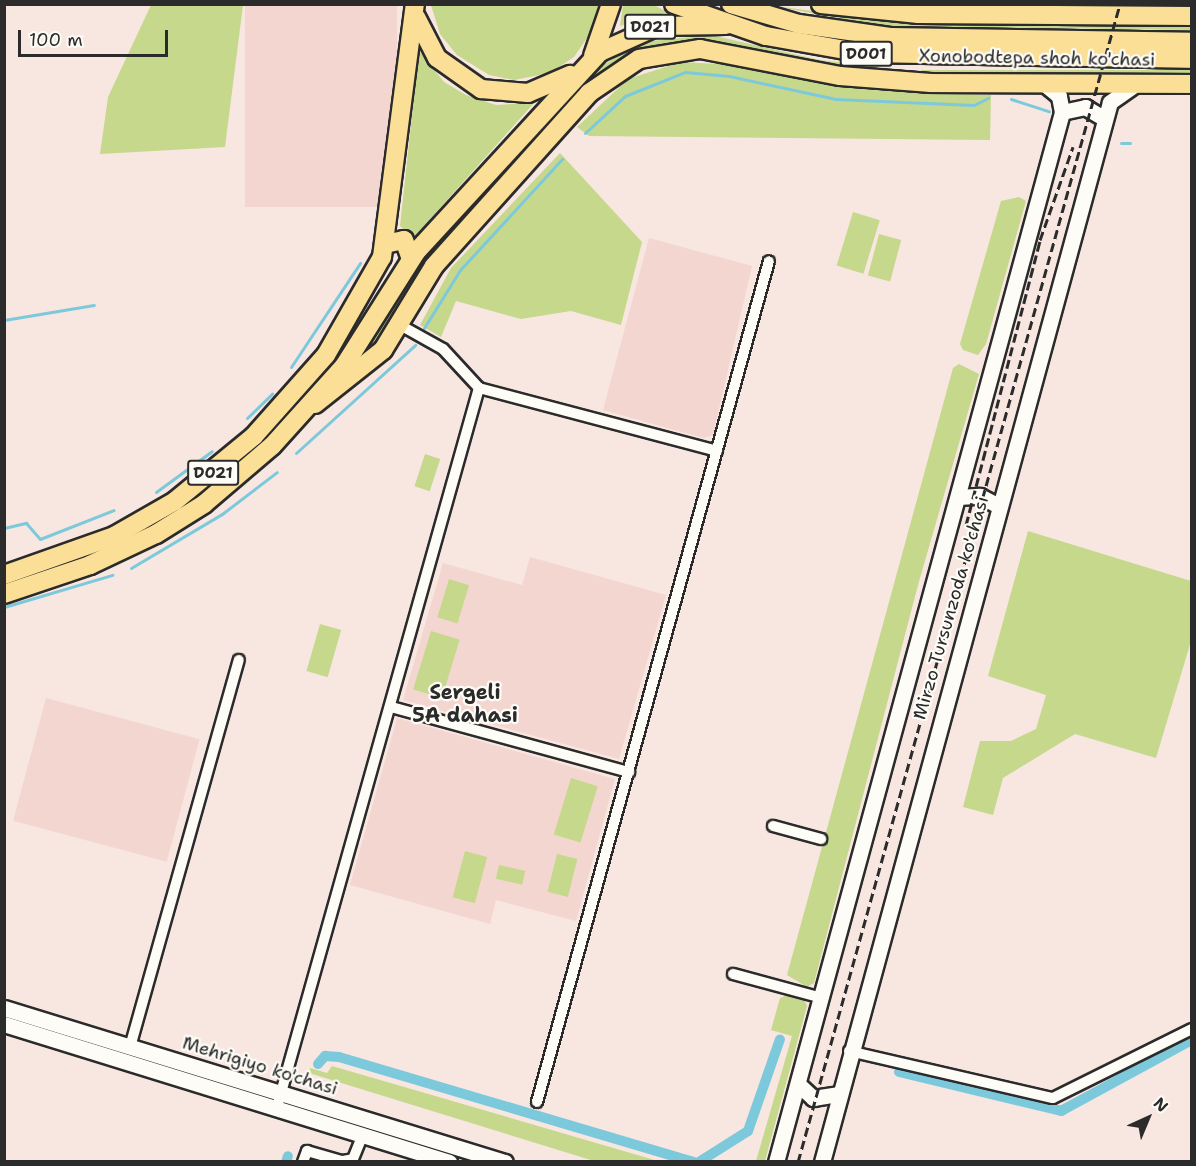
<!DOCTYPE html>
<html>
<head>
<meta charset="utf-8">
<style>
	body { margin:0 }
	#map { position:relative; width:1196px; height:1166px; overflow:hidden; background:#f8e6e0; font-family:"Shantell Sans",sans-serif }
	div>[style] { position:absolute }
	.built>* { inset:0; background:#f4d6d0; transform-origin:0 0 }
	.green>* { inset:0; background:#c6d88c; transform-origin:0 0 }
	.stream>* { height:3px; margin:-1.5px; padding:0 1.5px; transform-origin:1.5px; border-radius:1.5px; background:#7dc9dc }
	.canal>* { height:10px; margin:-5px; padding:0 5px; transform-origin:5px; border-radius:5px; background:#7dc9dc }
	.roads { filter:drop-shadow(2px 0 #2b2b2b) drop-shadow(-2px 0 #2b2b2b) drop-shadow(0 2px #2b2b2b) drop-shadow(0 -2px #2b2b2b) }
	.minor>* { height:10px; margin:-5px; padding:0 5px; transform-origin:5px; border-radius:5px; background:#fdfcf7 }
	.secondary>* { height:15px; margin:-7.5px; padding:0 7.5px; transform-origin:7.5px; border-radius:7.5px; background:#fdfcf7 }
	.trunk>* { height:18px; margin:-9px; padding:0 9px; transform-origin:9px; border-radius:9px; background:#fbdf96 }
	.rail>* { height:3px; margin-top:-1.5px; transform-origin:0; background:repeating-linear-gradient(90deg,#2b2b2b 0 9px,transparent 0 13.5px) }
	span { translate:-50% -50%; white-space:nowrap; text-align:center; line-height:1.15; -webkit-text-stroke:4.5px #fdfcf7; paint-order:stroke }
	.shield-label span { padding:2px 4px; background:#fdfcf7; border:2px solid; border-radius:4px; -webkit-text-stroke-width:0 }
	.shield-label { font-size:16px; color:#2b2b2b; font-weight:700 }
	.street-label { font-size:18px; color:#2b2b2b }
	.neighbourhood-label { font-size:20px; color:#2b2b2b; font-weight:700 }
	.frame { position:absolute; inset:0; border:6px solid #2b2b2b; pointer-events:none }
	.north { position:absolute; left:1118px; top:1088px; width:60px; height:60px; -webkit-text-stroke:4px #fdfcf7; paint-order:stroke; rotate:44deg; font-size:16px; font-weight:700; line-height:24px; text-align:center; color:#2b2b2b }
	.north::after { content:''; display:block; margin:auto; width:21px; height:27px; background:#2b2b2b; clip-path:polygon(50% 0,100% 100%,50% 72%,0 100%) }
	.scale { position:absolute; left:18px; top:30px; width:150px; height:27px; box-sizing:border-box; border:3px solid #2b2b2b; border-top:0; padding-left:8px; font-size:18px; line-height:21px; white-space:nowrap; color:#2b2b2b; -webkit-text-stroke:4px #fdfcf7; paint-order:stroke }
</style>
</head>
<body>
<div id="map">
	<div class="built">
		<div style="left:245px;top:5px;width:152px;height:202px"></div>
		<div style="clip-path:polygon(649px 238px,752px 266px,713px 435px,703px 438px,603px 410px)"></div>
		<div style="clip-path:polygon(530px 557px,666px 595px,619px 759px,403px 700px,443px 563px,522px 585px)"></div>
		<div style="left:46px;top:698px;width:159px;height:127px;rotate:15deg"></div>
		<div style="clip-path:polygon(397px 718px,615px 779px,576px 921px,496px 900px,490px 924px,350px 885px)"></div>
	</div>
	<div class="green">
		<div style="clip-path:polygon(151px 5px,243px 5px,225px 147px,100px 154px,108px 97px)"></div>
		<div style="clip-path:polygon(431px 5px,600px 4px,600px 5px,591px 32px,574px 57px,550px 73px,514px 80px,489px 75px,457px 55px,440px 34px)"></div>
		<div style="clip-path:polygon(623px 5px,654px 5px,667px 12px,620px 26px)"></div>
		<div style="clip-path:polygon(768px 5px,880px 20px,1191px 23px,1191px 30px,880px 26px)"></div>
		<div style="clip-path:polygon(711px 35px,820px 60px,895px 69px,903px 77px,711px 42px,666px 44px,624px 58px,597px 78px,358px 365px,425px 255px,592px 72px,641px 42px)"></div>
		<div style="clip-path:polygon(419px 51px,444px 82px,466px 95px,496px 105px,534px 103px,413px 238px,400px 226px)"></div>
		<div style="clip-path:polygon(681px 62px,735px 65px,869px 90px,991px 95px,990px 140px,589px 136px,577px 127px,628px 79px)"></div>
		<div style="left:921px;top:70px;width:270px;height:13px"></div>
		<div style="clip-path:polygon(560px 153px,642px 242px,621px 325px,571px 311px,521px 319px,456px 301px,441px 337px,420px 325px,451px 268px)"></div>
		<div style="clip-path:polygon(1019px 197px,1026px 201px,986px 344px,978px 355px,963px 350px,960px 344px,1001px 201px)"></div>
		<div style="left:853px;top:212px;width:28px;height:56px;rotate:17deg"></div>
		<div style="left:879px;top:234px;width:23px;height:43px;rotate:15deg"></div>
		<div style="clip-path:polygon(959px 364px,979px 374px,918px 585px,814px 983px,807px 987px,787px 975px,953px 368px)"></div>
		<div style="left:425px;top:454px;width:16px;height:34px;rotate:18deg"></div>
		<div style="clip-path:polygon(1028px 531px,1191px 581px,1191px 641px,1156px 758px,1075px 734px,1003px 778px,993px 815px,963px 807px,980px 741px,1011px 741px,1036px 729px,1046px 695px,988px 676px)"></div>
		<div style="left:449px;top:579px;width:21px;height:40px;rotate:17deg"></div>
		<div style="left:320px;top:624px;width:22px;height:49px;rotate:16deg"></div>
		<div style="left:431px;top:631px;width:30px;height:61px;rotate:17deg"></div>
		<div style="left:571px;top:778px;width:28px;height:59px;rotate:17deg"></div>
		<div style="left:465px;top:851px;width:23px;height:48px;rotate:15deg"></div>
		<div style="left:557px;top:854px;width:21px;height:39px;rotate:14deg"></div>
		<div style="left:499px;top:865px;width:27px;height:14px;rotate:13deg"></div>
		<div style="clip-path:polygon(787px 995px,804px 999px,807px 1006px,765px 1161px,756px 1161px,792px 1036px,771px 1030px,780px 998px)"></div>
		<div style="clip-path:polygon(332px 1066px,658px 1161px,594px 1161px,309px 1073px,310px 1068px,327px 1073px)"></div>
	</div>
	<div class="stream">
		<div style="left:1011px;top:99px;width:40px;rotate:18deg"></div>
		<div style="left:585px;top:133px;width:54px;rotate:-42.8deg"></div>
		<div style="left:625px;top:96px;width:65px;rotate:-21.8deg"></div>
		<div style="left:685px;top:72px;width:44px;rotate:5.2deg"></div>
		<div style="left:729px;top:76px;width:108px;rotate:12.2deg"></div>
		<div style="left:835px;top:99px;width:139px;rotate:2.5deg"></div>
		<div style="left:974px;top:105px;width:16px;rotate:-27deg"></div>
		<div style="left:1121px;top:143px;width:9px"></div>
		<div style="left:4px;top:320px;width:91px;rotate:-9.5deg"></div>
		<div style="left:424px;top:328px;width:68px;rotate:-58.2deg"></div>
		<div style="left:460px;top:270px;width:151px;rotate:-47.4deg"></div>
		<div style="left:291px;top:367px;width:125px;rotate:-56.4deg"></div>
		<div style="left:247px;top:418px;width:35px;rotate:-44deg"></div>
		<div style="left:296px;top:453px;width:161px;rotate:-42.2deg"></div>
		<div style="left:156px;top:492px;width:69px;rotate:-36.2deg"></div>
		<div style="left:4px;top:528px;width:23px;rotate:-13deg"></div>
		<div style="left:26px;top:523px;width:21px;rotate:49deg"></div>
		<div style="left:40px;top:539px;width:79px;rotate:-21.4deg"></div>
		<div style="left:131px;top:568px;width:106px;rotate:-30.7deg"></div>
		<div style="left:222px;top:514px;width:69px;rotate:-37.4deg"></div>
		<div style="left:4px;top:607px;width:113px;rotate:-16.5deg"></div>
	</div>
	<div class="canal">
		<div style="left:318px;top:1064px;width:11px;rotate:-49deg"></div>
		<div style="left:325px;top:1056px;width:14px;rotate:4deg"></div>
		<div style="left:339px;top:1057px;width:370px;rotate:16.5deg"></div>
		<div style="left:899px;top:1072px;width:167px;rotate:13.5deg"></div>
		<div style="left:1061px;top:1111px;width:149px;rotate:-28.5deg"></div>
		<div style="left:286px;top:1162px;width:6px;rotate:-72deg"></div>
		<div style="left:699px;top:1162px;width:58px;rotate:-32.3deg"></div>
		<div style="left:748px;top:1131px;width:97px;rotate:-70.8deg"></div>
	</div>
	<div class="roads">
		<div class="minor">
			<div style="left:400px;top:325px;width:49px;rotate:29.2deg"></div>
			<div style="left:443px;top:349px;width:53px;rotate:47.3deg"></div>
			<div style="left:479px;top:388px;width:246px;rotate:14.8deg"></div>
			<div style="left:391px;top:707px;width:247px;rotate:15.3deg"></div>
			<div style="left:773px;top:826px;width:50px;rotate:15.2deg"></div>
			<div style="left:733px;top:974px;width:92px;rotate:15.1deg"></div>
			<div style="left:130px;top:1047px;width:402px;rotate:-74.3deg"></div>
			<div style="left:849px;top:1051px;width:209px;rotate:13deg"></div>
			<div style="left:1053px;top:1098px;width:155px;rotate:-26.4deg"></div>
			<div style="left:537px;top:1102px;width:872px;rotate:-74.58deg"></div>
			<div style="left:277px;top:1107px;width:747px;rotate:-74.31deg"></div>
			<div style="left:303px;top:1162px;width:12px;rotate:-70deg"></div>
			<div style="left:307px;top:1151px;width:37px;rotate:16deg"></div>
			<div style="left:343px;top:1161px;width:10px;rotate:-11deg"></div>
			<div style="left:353px;top:1159px;width:27px;rotate:-68deg"></div>
		</div>
		<div class="secondary">
			<div style="left:1062px;top:112px;width:24px;rotate:-12deg"></div>
			<div style="left:1085px;top:107px;width:23px;rotate:31deg"></div>
			<div style="left:958px;top:497px;width:22px;rotate:-3deg"></div>
			<div style="left:980px;top:496px;width:21px;rotate:28deg"></div>
			<div style="left:4px;top:1008px;width:524px;rotate:17.09deg"></div>
			<div style="left:4px;top:1024px;width:466px;rotate:17.2deg"></div>
			<div style="left:798px;top:1084px;width:21px;rotate:43deg"></div>
			<div style="left:813px;top:1098px;width:25px;rotate:-9deg"></div>
			<div style="left:776px;top:1162px;width:1088px;rotate:-74.76deg"></div>
			<div style="left:1062px;top:112px;width:16px;rotate:-101deg"></div>
			<div style="left:1059px;top:96px;width:21px;rotate:-141deg"></div>
			<div style="left:822px;top:1162px;width:1098px;rotate:-74.8deg"></div>
			<div style="left:1110px;top:102px;width:29px;rotate:-35deg"></div>
		</div>
		<div class="trunk">
			<div style="left:674px;top:4px;width:97px;rotate:19.2deg"></div>
			<div style="left:766px;top:36px;width:97px;rotate:10deg"></div>
			<div style="left:862px;top:53px;width:330px;rotate:1deg"></div>
			<div style="left:731px;top:4px;width:71px;rotate:16.4deg"></div>
			<div style="left:799px;top:24px;width:92px;rotate:8.1deg"></div>
			<div style="left:890px;top:37px;width:302px;rotate:0.9deg"></div>
			<div style="left:821px;top:4px;width:98px;rotate:5.9deg"></div>
			<div style="left:918px;top:14px;width:274px;rotate:0.4deg"></div>
			<div style="left:416px;top:17px;width:46px;rotate:62.9deg"></div>
			<div style="left:437px;top:58px;width:54px;rotate:35.2deg"></div>
			<div style="left:481px;top:89px;width:47px;rotate:4.9deg"></div>
			<div style="left:528px;top:93px;width:46px;rotate:-23.2deg"></div>
			<div style="left:593px;top:56px;width:55px;rotate:-70.9deg"></div>
			<div style="left:385px;top:244px;width:19px;rotate:-12deg"></div>
			<div style="left:404px;top:240px;width:20px;rotate:70deg"></div>
			<div style="left:315px;top:404px;width:87px;rotate:-38.5deg"></div>
			<div style="left:383px;top:350px;width:98px;rotate:-58.7deg"></div>
			<div style="left:434px;top:266px;width:232px;rotate:-48.1deg"></div>
			<div style="left:589px;top:93px;width:60px;rotate:-34.2deg"></div>
			<div style="left:639px;top:59px;width:62px;rotate:-9.3deg"></div>
			<div style="left:700px;top:49px;width:143px;rotate:10.9deg"></div>
			<div style="left:840px;top:76px;width:91px;rotate:4.4deg"></div>
			<div style="left:931px;top:83px;width:261px;rotate:0.2deg"></div>
			<div style="left:4px;top:575px;width:117px;rotate:-19.5deg"></div>
			<div style="left:114px;top:536px;width:70px;rotate:-29.8deg"></div>
			<div style="left:175px;top:501px;width:102px;rotate:-39.4deg"></div>
			<div style="left:254px;top:436px;width:108px;rotate:-48.4deg"></div>
			<div style="left:326px;top:355px;width:113px;rotate:-60.3deg"></div>
			<div style="left:382px;top:257px;width:255px;rotate:-82.6deg"></div>
			<div style="left:4px;top:594px;width:91px;rotate:-18.6deg"></div>
			<div style="left:90px;top:565px;width:73px;rotate:-25.2deg"></div>
			<div style="left:156px;top:534px;width:57px;rotate:-32deg"></div>
			<div style="left:204px;top:504px;width:89px;rotate:-40.5deg"></div>
			<div style="left:272px;top:446px;width:108px;rotate:-48deg"></div>
			<div style="left:344px;top:366px;width:135px;rotate:-57.7deg"></div>
			<div style="left:416px;top:252px;width:272px;rotate:-47.4deg"></div>
			<div style="left:600px;top:52px;width:64px;rotate:-24.1deg"></div>
			<div style="left:658px;top:26px;width:68px;rotate:-0.8deg"></div>
		</div>
	</div>
	<div class="rail">
		<div style="left:966px;top:525px;width:294px;rotate:-75.4deg"></div>
		<div style="left:1040px;top:240px;width:99px;rotate:-70.5deg"></div>
		<div style="left:798px;top:1162px;width:1202px;rotate:-74.46deg"></div>
	</div>
	<div class="shield-label">
		<span style="left:650px;top:27px">D021</span>
		<span style="left:866px;top:54px">D001</span>
		<span style="left:213px;top:473px">D021</span>
	</div>
	<div class="street-label">
		<span style="left:1037px;top:58px;rotate:1deg">Xonobodtepa shoh ko'chasi</span>
		<span style="left:951px;top:608px;rotate:-74deg">Mirzo Tursunzoda ko'chasi</span>
		<span style="left:260px;top:1066px;rotate:17deg">Mehrigiyo ko'chasi</span>
	</div>
	<div class="neighbourhood-label">
		<span style="left:465px;top:704px">Sergeli<br>5A dahasi</span>
	</div>
	<div class="frame"></div>
	<div class="north">N</div>
	<div class="scale">100 m</div>
</div>
</body>
</html>
